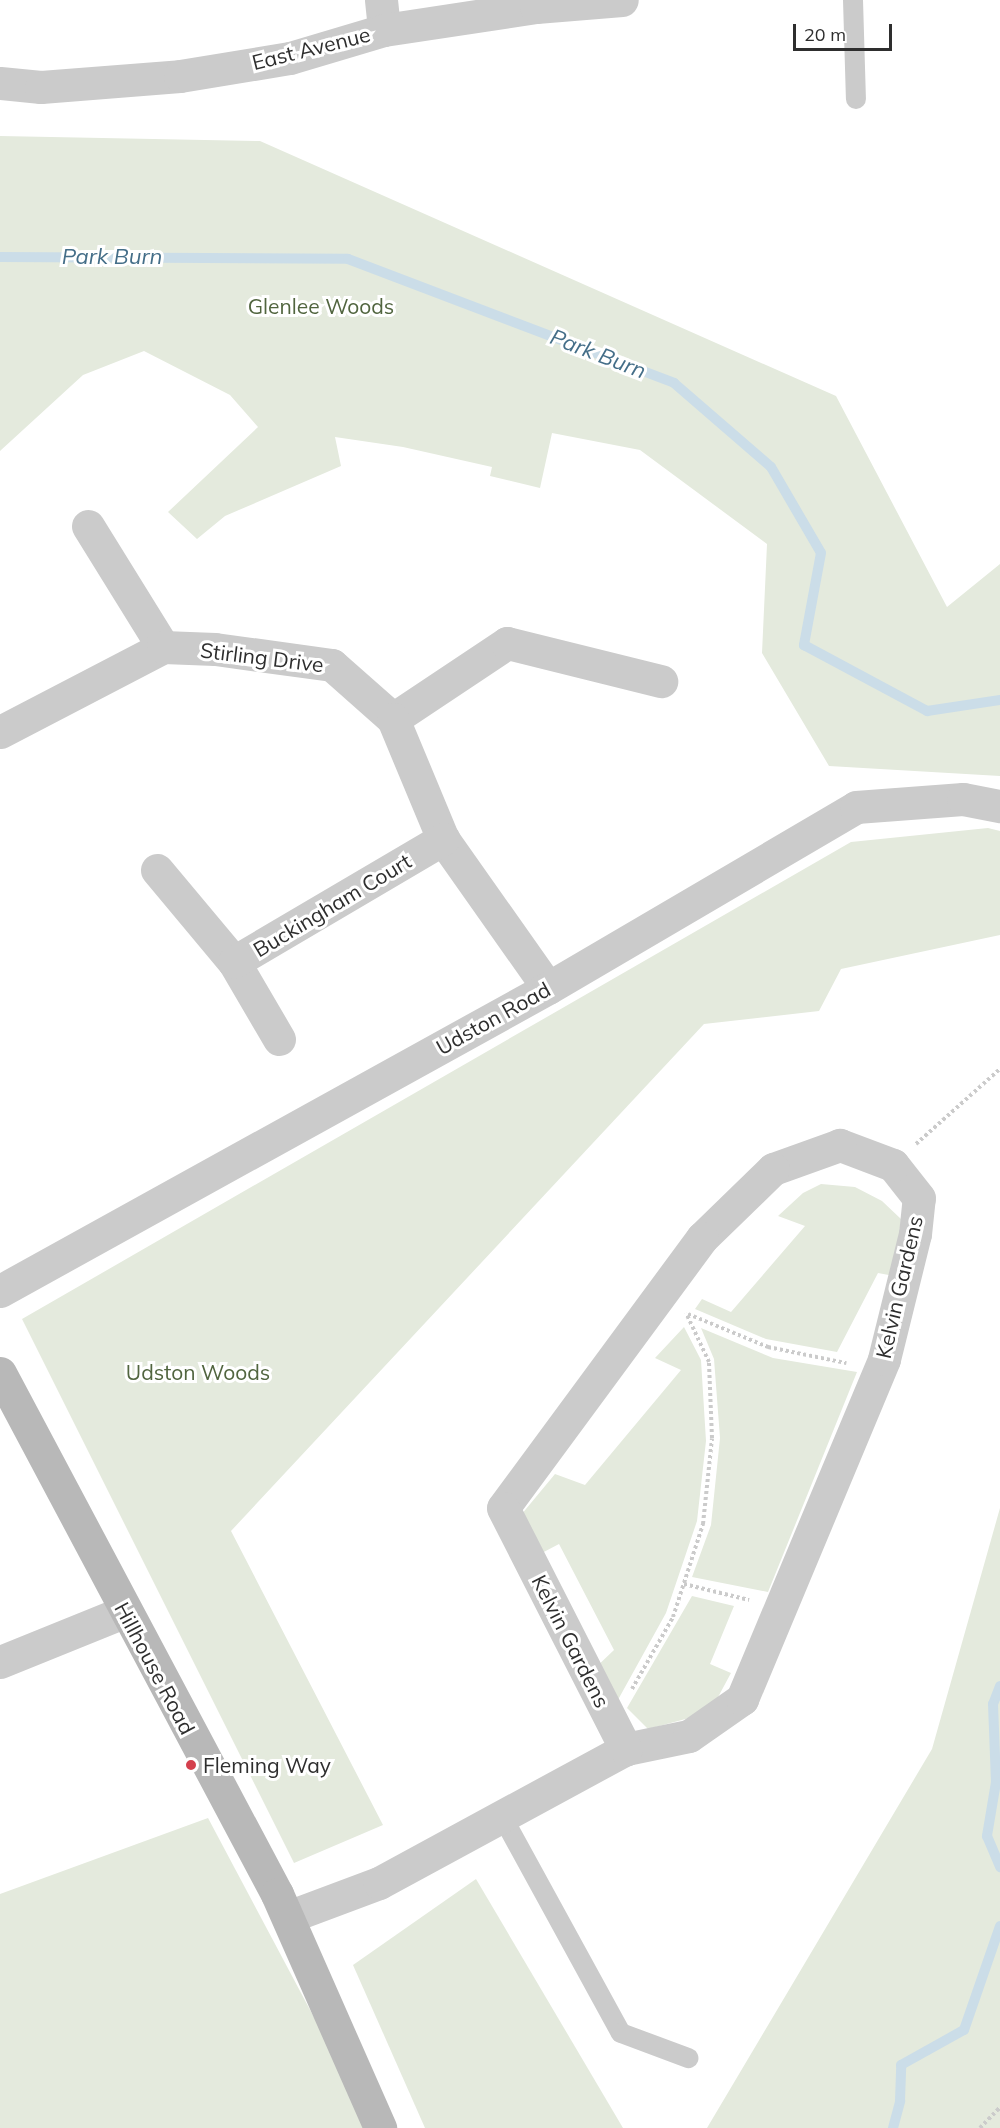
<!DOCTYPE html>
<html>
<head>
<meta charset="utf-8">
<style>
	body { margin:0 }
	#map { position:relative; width:1000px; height:2128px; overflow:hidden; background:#fff; font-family:Mulish,sans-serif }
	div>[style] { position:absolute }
	.green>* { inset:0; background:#e4eadd }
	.stream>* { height:10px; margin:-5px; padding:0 5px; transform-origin:5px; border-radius:5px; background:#cbdde8 }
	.path>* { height:4px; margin-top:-2px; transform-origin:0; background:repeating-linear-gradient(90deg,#cbcbcb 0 3px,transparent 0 6px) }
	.lane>* { height:20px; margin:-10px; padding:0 10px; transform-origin:10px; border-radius:10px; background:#cbcbcb }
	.street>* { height:33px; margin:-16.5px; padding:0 16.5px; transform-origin:16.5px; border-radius:16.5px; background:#cbcbcb }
	.secondary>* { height:33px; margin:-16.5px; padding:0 16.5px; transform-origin:16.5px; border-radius:16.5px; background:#b8b8b8 }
	.dots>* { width:16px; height:16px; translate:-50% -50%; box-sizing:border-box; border:3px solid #fff; border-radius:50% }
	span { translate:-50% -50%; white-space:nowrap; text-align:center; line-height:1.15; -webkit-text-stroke:6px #fff; paint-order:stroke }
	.street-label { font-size:21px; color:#2e2e2e }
	.park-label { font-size:21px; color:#51653f }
	.poi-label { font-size:21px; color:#2e2e2e }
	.left { translate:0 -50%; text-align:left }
	.water-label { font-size:22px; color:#446e88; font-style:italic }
	.scale { position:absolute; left:793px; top:24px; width:99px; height:27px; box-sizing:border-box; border:3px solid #2e2e2e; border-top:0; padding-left:8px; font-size:18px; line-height:21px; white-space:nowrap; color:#2e2e2e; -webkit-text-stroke:4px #fff; paint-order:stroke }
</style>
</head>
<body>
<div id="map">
	<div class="green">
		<div style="clip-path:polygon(0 136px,260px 141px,836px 396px,947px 607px,1000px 564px,1000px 776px,829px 766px,762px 653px,767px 544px,640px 450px,552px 433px,540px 488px,490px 476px,492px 467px,403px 447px,335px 437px,341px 466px,225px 516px,197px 539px,168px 512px,258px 427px,230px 395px,144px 351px,83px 375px,0 451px)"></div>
		<div style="clip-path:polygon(988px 828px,1000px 831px,1000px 935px,841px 969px,819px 1011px,704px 1024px,231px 1531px,383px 1825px,294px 1863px,22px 1319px,851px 842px)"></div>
		<div style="clip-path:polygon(821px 1184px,855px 1187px,882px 1201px,901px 1219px,894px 1276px,878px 1273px,837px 1352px,766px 1339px,695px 1309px,702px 1299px,731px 1312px,805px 1226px,778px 1216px,803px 1193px)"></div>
		<div style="clip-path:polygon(684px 1327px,701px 1360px,706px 1441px,697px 1521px,666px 1613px,614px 1707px,593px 1670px,614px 1650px,559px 1544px,540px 1554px,516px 1521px,555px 1474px,585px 1485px,681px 1370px,655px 1358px)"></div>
		<div style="clip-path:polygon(701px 1328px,773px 1358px,857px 1372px,768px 1592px,692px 1577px,711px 1525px,720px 1438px,714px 1359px)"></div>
		<div style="clip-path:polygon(1000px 1508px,1000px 2128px,707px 2128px,932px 1749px)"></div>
		<div style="clip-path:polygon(692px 1596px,734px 1606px,710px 1664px,731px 1673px,717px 1699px,693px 1717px,648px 1729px,627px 1708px)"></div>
		<div style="clip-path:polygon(208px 1818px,325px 2038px,365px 2128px,0 2128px,0 1894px)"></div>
		<div style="clip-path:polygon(476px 1879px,623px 2128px,425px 2128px,353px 1965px)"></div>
	</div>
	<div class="stream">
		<div style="left:0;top:257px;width:348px;rotate:0.3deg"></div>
		<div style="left:348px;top:259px;width:349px;rotate:20.8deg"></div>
		<div style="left:674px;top:383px;width:128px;rotate:40.9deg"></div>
		<div style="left:771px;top:467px;width:99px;rotate:59.8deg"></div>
		<div style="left:821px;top:553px;width:94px;rotate:100.5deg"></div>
		<div style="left:804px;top:645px;width:140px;rotate:28.2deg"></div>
		<div style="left:927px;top:711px;width:74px;rotate:-8.6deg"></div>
		<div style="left:1000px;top:1686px;width:19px;rotate:111deg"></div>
		<div style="left:993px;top:1704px;width:78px;rotate:87.8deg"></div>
		<div style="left:996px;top:1782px;width:55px;rotate:99.5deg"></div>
		<div style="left:987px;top:1836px;width:34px;rotate:67deg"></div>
		<div style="left:893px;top:2128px;width:28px;rotate:-75deg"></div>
		<div style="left:900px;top:2101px;width:36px;rotate:-88deg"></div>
		<div style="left:901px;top:2065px;width:72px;rotate:-29.1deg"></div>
		<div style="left:964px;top:2030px;width:110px;rotate:-70.9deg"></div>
	</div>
	<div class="path">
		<div style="left:916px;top:1144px;width:113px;rotate:-41.8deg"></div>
		<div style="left:688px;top:1314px;width:87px;rotate:22.4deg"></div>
		<div style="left:768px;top:1347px;width:80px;rotate:11.6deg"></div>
		<div style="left:684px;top:1584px;width:67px;rotate:13.8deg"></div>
		<div style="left:632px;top:1689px;width:83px;rotate:-60.3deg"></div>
		<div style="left:673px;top:1617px;width:98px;rotate:-72.1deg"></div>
		<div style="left:703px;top:1524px;width:86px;rotate:-84deg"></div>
		<div style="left:712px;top:1438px;width:76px;rotate:-92.3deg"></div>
		<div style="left:709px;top:1362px;width:54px;rotate:-115.1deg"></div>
		<div style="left:980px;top:2128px;width:29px;rotate:-46deg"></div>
	</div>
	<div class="lane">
		<div style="left:853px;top:0;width:99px;rotate:88.3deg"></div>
		<div style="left:502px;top:1816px;width:247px;rotate:61.3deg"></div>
		<div style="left:621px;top:2033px;width:72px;rotate:20.5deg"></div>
	</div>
	<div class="street">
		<div style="left:381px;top:0;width:30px;rotate:84deg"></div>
		<div style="left:0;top:83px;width:41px;rotate:5.6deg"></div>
		<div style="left:41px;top:87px;width:139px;rotate:-4.5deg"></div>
		<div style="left:180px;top:76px;width:111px;rotate:-9.3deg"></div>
		<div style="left:290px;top:58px;width:98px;rotate:-16.6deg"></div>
		<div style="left:384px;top:30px;width:154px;rotate:-8.6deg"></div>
		<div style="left:536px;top:7px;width:86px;rotate:-4.7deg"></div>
		<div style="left:88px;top:526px;width:142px;rotate:58.2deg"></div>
		<div style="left:393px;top:719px;width:137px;rotate:-33.7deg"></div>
		<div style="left:507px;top:643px;width:159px;rotate:13.9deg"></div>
		<div style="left:0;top:732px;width:184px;rotate:-27.5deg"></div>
		<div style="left:163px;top:647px;width:52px;rotate:2.2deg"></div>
		<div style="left:215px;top:649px;width:118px;rotate:7.8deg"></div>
		<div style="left:332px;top:665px;width:81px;rotate:41.5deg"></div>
		<div style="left:393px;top:719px;width:130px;rotate:67.4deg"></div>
		<div style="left:443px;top:839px;width:182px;rotate:54.8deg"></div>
		<div style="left:157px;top:870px;width:120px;rotate:50.1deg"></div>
		<div style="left:279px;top:1039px;width:89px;rotate:-120.3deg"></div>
		<div style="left:234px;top:962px;width:243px;rotate:-30.5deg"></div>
		<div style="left:0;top:1291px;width:626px;rotate:-28.94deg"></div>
		<div style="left:548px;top:988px;width:357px;rotate:-30.4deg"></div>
		<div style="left:856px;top:807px;width:107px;rotate:-4.3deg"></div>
		<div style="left:963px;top:799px;width:38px;rotate:11deg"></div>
		<div style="left:0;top:1662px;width:134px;rotate:-22deg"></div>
		<div style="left:288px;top:1917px;width:97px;rotate:-20.5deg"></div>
		<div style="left:379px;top:1883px;width:281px;rotate:-28.5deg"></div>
		<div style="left:626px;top:1749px;width:64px;rotate:-11.7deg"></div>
		<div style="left:689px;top:1736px;width:65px;rotate:-34.9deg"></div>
		<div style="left:742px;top:1699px;width:368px;rotate:-67.3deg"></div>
		<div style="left:884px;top:1359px;width:129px;rotate:-76.1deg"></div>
		<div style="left:915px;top:1234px;width:36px;rotate:-84deg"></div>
		<div style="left:919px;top:1198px;width:42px;rotate:-128.2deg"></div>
		<div style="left:893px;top:1165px;width:57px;rotate:-159.3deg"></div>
		<div style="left:840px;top:1145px;width:71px;rotate:160.3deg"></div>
		<div style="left:773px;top:1169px;width:99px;rotate:135.8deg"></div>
		<div style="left:702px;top:1238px;width:335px;rotate:126.4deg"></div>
		<div style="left:503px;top:1508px;width:271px;rotate:63deg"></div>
	</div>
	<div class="secondary">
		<div style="left:0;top:1373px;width:590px;rotate:62deg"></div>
		<div style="left:277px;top:1894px;width:256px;rotate:66.2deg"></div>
	</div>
	<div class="dots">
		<div style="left:191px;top:1765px;background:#d4404d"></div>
	</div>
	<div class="street-label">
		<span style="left:311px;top:48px;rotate:-14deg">East Avenue</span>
		<span style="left:262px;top:657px;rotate:7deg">Stirling Drive</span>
		<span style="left:332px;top:905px;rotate:-31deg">Buckingham Court</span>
		<span style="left:493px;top:1018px;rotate:-29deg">Udston Road</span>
		<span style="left:899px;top:1287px;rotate:-77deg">Kelvin Gardens</span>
		<span style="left:571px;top:1641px;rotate:63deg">Kelvin Gardens</span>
		<span style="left:155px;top:1668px;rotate:62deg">Hillhouse Road</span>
	</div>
	<div class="park-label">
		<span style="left:321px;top:306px">Glenlee Woods</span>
		<span style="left:198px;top:1372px">Udston Woods</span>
	</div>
	<div class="poi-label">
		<span class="left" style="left:203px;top:1765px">Fleming Way</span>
	</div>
	<div class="water-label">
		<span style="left:112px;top:257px">Park Burn</span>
		<span style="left:598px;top:354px;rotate:21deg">Park Burn</span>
	</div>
	<div class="scale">20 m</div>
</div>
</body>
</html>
